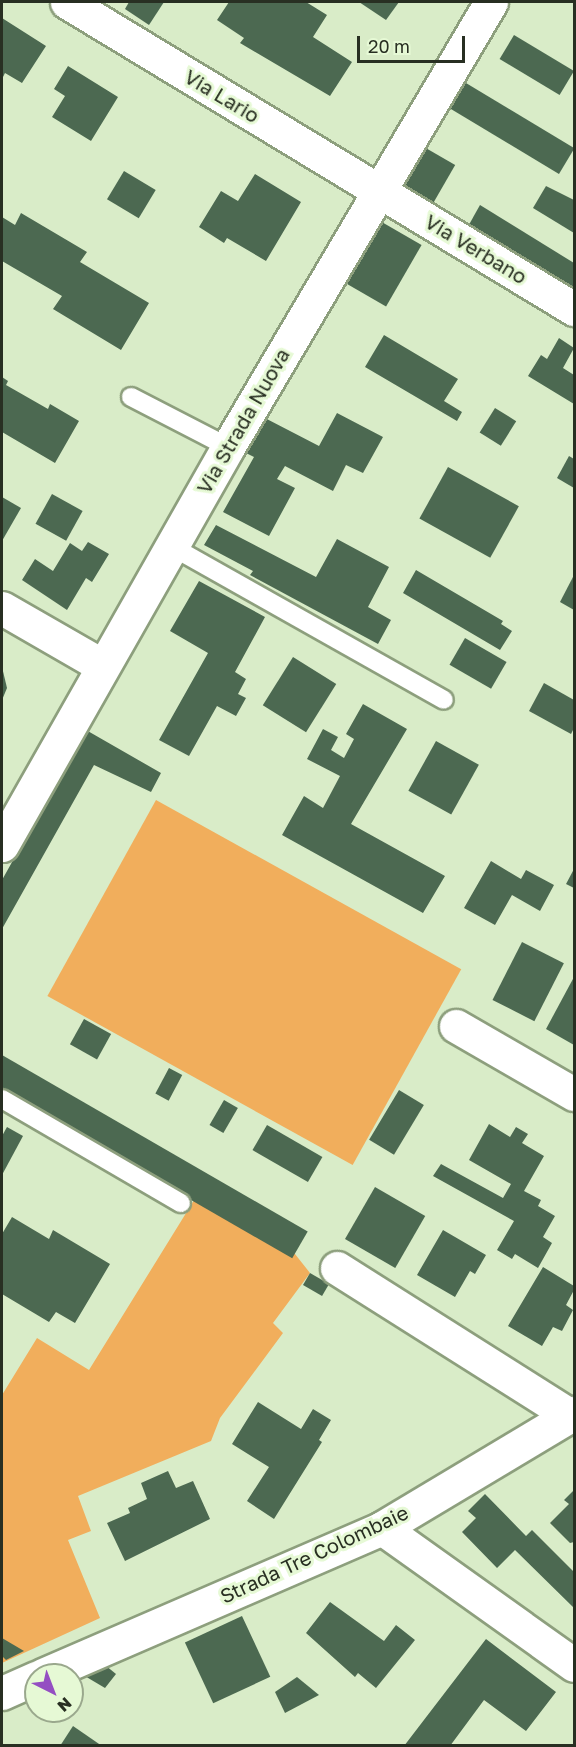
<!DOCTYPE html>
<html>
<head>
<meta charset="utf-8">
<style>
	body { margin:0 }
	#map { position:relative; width:576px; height:1747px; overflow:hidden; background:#d9ecc8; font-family:"Golos Text",sans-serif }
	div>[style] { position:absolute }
	.green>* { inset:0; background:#f1ae5c; transform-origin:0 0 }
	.building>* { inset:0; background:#4c6951; transform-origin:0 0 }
	.roads { filter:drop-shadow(2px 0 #8d9f7d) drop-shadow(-2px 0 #8d9f7d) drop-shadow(0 2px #8d9f7d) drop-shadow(0 -2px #8d9f7d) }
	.lane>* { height:18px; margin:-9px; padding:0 9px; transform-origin:9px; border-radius:9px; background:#fff }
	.street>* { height:33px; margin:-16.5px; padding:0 16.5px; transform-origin:16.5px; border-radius:16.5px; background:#fff }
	span { translate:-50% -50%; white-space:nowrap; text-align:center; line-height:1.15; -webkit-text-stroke:6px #e6f9d5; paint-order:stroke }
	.street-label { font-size:20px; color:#282f22 }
	.frame { position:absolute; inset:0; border:3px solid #282f22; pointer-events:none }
	.north { position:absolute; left:24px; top:1663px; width:60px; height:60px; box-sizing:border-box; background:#e6f9d5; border:2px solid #9aa88d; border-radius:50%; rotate:138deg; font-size:16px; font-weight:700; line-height:24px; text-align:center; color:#282f22 }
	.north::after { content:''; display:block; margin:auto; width:21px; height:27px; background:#944ec2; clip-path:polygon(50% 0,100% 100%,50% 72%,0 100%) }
	.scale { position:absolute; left:357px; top:36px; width:108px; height:27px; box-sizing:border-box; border:3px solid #282f22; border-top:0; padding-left:8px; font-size:18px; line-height:21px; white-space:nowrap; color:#282f22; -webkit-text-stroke:4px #e6f9d5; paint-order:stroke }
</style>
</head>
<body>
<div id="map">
	<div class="green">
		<div style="left:156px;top:800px;width:349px;height:224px;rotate:29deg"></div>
		<div style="clip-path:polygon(196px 1197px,295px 1254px,310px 1273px,273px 1323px,283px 1333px,220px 1418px,211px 1441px,78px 1496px,91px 1531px,68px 1540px,100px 1618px,2px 1663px,2px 1395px,37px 1338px,89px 1370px)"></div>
	</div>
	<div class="building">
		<div style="clip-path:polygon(129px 2px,164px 2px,149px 25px,125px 9px)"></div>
		<div style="clip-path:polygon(229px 2px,306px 2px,327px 15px,313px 37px,352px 62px,330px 96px,240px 43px,244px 38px,217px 20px)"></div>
		<div style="clip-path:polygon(359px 2px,399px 2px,386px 20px)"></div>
		<div style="clip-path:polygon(2px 18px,46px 46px,22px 83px,5px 73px,2px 79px)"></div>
		<div style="left:514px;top:35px;width:70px;height:28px;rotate:31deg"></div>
		<div style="clip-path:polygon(68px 66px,118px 97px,91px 141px,52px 117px,65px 96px,54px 89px)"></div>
		<div style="left:451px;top:74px;width:144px;height:30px;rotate:31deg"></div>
		<div style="left:424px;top:147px;width:36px;height:47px;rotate:30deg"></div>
		<div style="left:124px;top:171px;width:37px;height:33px;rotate:31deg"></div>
		<div style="clip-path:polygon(255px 174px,301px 202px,266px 261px,227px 238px,224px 243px,199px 227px,221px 191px,238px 201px)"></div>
		<div style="clip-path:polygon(546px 186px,574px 200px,574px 233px,533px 208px)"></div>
		<div style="clip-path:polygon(480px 205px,574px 263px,574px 291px,466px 230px)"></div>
		<div style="clip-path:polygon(21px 213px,87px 252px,80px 262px,149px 303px,121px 350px,53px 309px,62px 296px,2px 261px,2px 217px,15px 225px)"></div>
		<div style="left:380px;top:221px;width:48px;height:71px;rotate:30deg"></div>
		<div style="clip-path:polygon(384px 335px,458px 379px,444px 401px,462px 412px,457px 421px,365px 367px)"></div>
		<div style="clip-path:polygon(559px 338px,574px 348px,563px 368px,574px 375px,574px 404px,528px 376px,541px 355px,547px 359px)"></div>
		<div style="clip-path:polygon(2px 377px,8px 381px,6px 385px,48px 409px,50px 404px,79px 421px,55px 463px,2px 432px)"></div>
		<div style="left:495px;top:408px;width:25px;height:29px;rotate:32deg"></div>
		<div style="clip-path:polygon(337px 413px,383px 437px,363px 473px,346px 465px,333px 491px,285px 466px,277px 479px,295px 488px,269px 536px,223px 512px,254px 457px,242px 451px,261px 416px,319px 446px)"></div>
		<div style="clip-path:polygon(569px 456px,574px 459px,574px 488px,557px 478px)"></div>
		<div style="left:448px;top:467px;width:81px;height:59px;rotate:29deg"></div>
		<div style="left:52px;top:494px;width:35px;height:34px;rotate:29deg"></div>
		<div style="clip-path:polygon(2px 497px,21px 508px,2px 541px)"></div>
		<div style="clip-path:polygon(216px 525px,316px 577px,337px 539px,389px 567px,368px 607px,391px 620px,378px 644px,250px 575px,253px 571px,204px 545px)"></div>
		<div style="clip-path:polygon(88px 542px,109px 554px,92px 582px,86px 578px,67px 610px,22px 580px,35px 559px,53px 571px,70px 543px,82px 551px)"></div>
		<div style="clip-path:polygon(416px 570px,503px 621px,501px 624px,512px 631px,500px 650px,403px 593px)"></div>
		<div style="clip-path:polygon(574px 575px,574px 610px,560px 602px)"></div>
		<div style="clip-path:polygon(199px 581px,265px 617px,235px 672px,246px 679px,238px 694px,246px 698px,236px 716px,217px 706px,189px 756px,159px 740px,208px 653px,170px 631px)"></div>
		<div style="left:465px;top:638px;width:48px;height:31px;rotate:30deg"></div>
		<div style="left:293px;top:657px;width:51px;height:57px;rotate:32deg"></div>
		<div style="clip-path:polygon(2px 667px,7px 688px,2px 700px)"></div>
		<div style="clip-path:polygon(544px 683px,574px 700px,574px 728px,571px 734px,529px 711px)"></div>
		<div style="clip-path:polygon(363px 704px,407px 729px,351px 824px,445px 876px,423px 913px,282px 835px,304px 796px,323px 808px,340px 776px,307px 759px,323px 729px,338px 737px,331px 750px,344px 758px,354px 739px,346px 734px)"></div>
		<div style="clip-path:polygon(86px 730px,161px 773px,151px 792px,94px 765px,2px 929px,2px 880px)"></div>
		<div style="left:436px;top:741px;width:49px;height:57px;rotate:29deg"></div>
		<div style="clip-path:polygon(491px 861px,521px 879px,526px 870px,554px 885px,540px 911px,512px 895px,495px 925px,464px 908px)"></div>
		<div style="clip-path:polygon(574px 869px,574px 888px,566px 884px)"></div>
		<div style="left:522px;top:942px;width:47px;height:65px;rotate:27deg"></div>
		<div style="clip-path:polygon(574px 977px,574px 1045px,546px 1029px)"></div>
		<div style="left:84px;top:1019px;width:31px;height:29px;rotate:29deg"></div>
		<div style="left:2px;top:1055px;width:353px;height:31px;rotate:30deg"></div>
		<div style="left:169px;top:1068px;width:15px;height:29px;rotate:28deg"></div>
		<div style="left:399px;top:1090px;width:29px;height:58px;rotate:31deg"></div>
		<div style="left:224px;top:1100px;width:16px;height:29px;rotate:30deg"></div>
		<div style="clip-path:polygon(489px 1124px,510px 1137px,516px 1127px,528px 1134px,522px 1143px,544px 1156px,524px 1191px,541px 1200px,538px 1206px,555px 1216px,543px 1237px,552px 1243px,538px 1268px,515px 1254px,512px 1259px,497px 1250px,514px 1221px,433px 1176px,441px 1164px,503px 1198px,511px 1184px,469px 1160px)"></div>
		<div style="left:267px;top:1125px;width:64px;height:29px;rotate:30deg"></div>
		<div style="clip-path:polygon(7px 1127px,23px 1136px,2px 1175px,2px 1136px)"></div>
		<div style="left:375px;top:1187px;width:58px;height:60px;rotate:30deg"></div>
		<div style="clip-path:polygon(12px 1217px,49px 1239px,53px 1230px,110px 1264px,75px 1323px,56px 1312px,49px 1322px,2px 1294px,2px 1234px)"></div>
		<div style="clip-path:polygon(443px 1230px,486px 1255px,475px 1274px,470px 1271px,455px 1297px,417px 1275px)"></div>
		<div style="clip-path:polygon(543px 1267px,574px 1286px,574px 1290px,566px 1305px,573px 1310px,562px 1331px,553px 1327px,542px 1346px,508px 1326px)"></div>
		<div style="left:310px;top:1273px;width:22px;height:14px;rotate:30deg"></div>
		<div style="clip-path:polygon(258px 1402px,301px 1429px,313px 1409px,331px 1420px,319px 1440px,322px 1442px,274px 1519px,247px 1501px,269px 1467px,232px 1444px)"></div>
		<div style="clip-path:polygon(168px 1471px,176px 1488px,193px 1481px,210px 1519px,125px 1561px,107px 1523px,130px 1513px,128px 1508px,147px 1499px,141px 1483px)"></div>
		<div style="clip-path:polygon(574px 1490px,574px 1542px,570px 1543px,550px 1523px,569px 1504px,564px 1500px)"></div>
		<div style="clip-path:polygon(485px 1494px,526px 1536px,532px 1530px,574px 1572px,574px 1608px,515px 1550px,497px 1568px,462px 1532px,476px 1518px,468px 1511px)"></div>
		<div style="clip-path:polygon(330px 1602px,384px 1641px,396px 1625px,415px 1640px,376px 1688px,358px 1673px,355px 1677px,306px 1633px)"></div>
		<div style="left:242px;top:1616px;width:67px;height:63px;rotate:65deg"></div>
		<div style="clip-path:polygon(2px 1638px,24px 1651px,6px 1660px,2px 1656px)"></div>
		<div style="clip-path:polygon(486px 1639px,556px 1692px,526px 1731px,484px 1700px,450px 1746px,404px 1746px)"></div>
		<div style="clip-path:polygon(105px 1665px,116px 1674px,105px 1688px,73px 1669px)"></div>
		<div style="clip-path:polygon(297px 1677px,319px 1695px,285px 1713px,275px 1692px)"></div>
		<div style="clip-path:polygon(73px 1726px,102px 1746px,60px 1746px)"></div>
	</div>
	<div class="roads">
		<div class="lane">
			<div style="left:131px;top:397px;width:109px;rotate:27.3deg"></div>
			<div style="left:171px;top:546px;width:313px;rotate:29.4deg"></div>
			<div style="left:2px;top:1099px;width:207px;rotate:30.2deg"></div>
		</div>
		<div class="street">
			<div style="left:67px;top:2px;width:593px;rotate:31.2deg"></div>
			<div style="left:2px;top:608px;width:116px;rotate:29.9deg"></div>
			<div style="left:2px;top:845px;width:458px;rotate:-60.4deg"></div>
			<div style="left:228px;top:447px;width:517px;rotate:-59.42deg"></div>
			<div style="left:456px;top:1026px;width:136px;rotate:30deg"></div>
			<div style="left:337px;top:1268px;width:277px;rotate:32.3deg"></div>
			<div style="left:382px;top:1528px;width:236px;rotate:35.5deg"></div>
			<div style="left:43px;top:1675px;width:369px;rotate:-23.4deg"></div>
			<div style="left:382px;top:1528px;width:224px;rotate:-30.9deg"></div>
			<div style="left:2px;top:1693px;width:37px;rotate:-24deg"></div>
		</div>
	</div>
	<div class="street-label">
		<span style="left:222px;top:96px;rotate:31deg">Via Lario</span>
		<span style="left:476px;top:249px;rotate:31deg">Via Verbano</span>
		<span style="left:243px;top:421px;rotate:-60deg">Via Strada Nuova</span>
		<span style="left:314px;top:1554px;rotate:-25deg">Strada Tre Colombaie</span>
	</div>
	<div class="frame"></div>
	<div class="north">N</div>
	<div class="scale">20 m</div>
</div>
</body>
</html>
